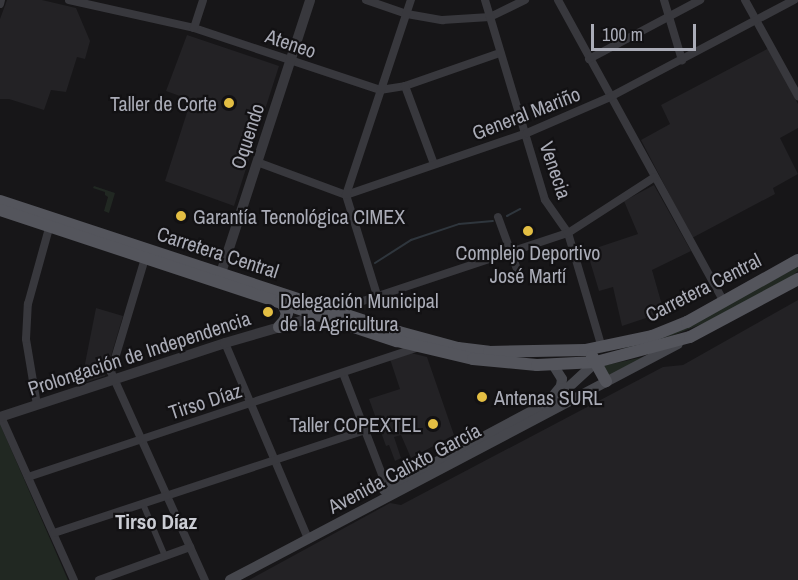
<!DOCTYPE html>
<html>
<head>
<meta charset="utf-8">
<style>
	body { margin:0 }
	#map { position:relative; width:798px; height:580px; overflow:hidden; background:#171618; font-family:"Archivo Narrow",sans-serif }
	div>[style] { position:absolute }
	.built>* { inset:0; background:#232225 }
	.green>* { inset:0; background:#212822 }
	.stream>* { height:2px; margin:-1px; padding:0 1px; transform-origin:1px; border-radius:1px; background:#2f363d }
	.pedestrian>* { height:6px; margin:-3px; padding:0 3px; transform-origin:3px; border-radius:3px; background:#38383d }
	.minor>* { height:8px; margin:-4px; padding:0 4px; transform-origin:4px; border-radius:4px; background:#38383d }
	.tertiary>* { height:10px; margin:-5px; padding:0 5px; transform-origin:5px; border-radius:5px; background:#38383d }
	.secondary>* { height:10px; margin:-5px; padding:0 5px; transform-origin:5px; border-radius:5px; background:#46474d }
	.primary>* { height:12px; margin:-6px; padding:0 6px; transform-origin:6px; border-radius:6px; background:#54555c }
	.dots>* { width:16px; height:16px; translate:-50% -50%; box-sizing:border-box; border:3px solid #121113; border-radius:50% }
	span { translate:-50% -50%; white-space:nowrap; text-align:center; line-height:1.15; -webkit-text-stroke:4.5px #121113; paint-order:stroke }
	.street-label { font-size:20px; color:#aaacb7 }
	.poi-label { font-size:20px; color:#aaacb7 }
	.right { translate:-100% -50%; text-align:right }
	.left { translate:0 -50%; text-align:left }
	.neighbourhood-label { font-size:21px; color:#caccd3; font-weight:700 }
	.scale { position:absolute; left:591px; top:24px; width:105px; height:27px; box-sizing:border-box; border:3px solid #aaacb7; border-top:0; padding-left:8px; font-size:18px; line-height:21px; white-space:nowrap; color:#aaacb7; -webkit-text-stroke:4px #121113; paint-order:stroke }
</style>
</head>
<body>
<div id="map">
	<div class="built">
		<div style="clip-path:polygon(7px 0,42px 0,76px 8px,90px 41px,85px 59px,77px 57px,66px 92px,51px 90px,44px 110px,9px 99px,0 99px,0 19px)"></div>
		<div style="clip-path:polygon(187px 35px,279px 66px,234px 206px,165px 181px,191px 100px,166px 91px)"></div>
		<div style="clip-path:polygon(769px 48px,798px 104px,798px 128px,780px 138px,798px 174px,773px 188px,775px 194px,692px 238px,641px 140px,670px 124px,661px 105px)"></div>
		<div style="clip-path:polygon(654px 185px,691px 251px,652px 270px,664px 312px,622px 326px,613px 287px,599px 291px,587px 251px,638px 234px,624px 201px)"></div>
		<div style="clip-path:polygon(798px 300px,798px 580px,249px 580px,390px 503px,401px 505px,663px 367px,683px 365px)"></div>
		<div style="clip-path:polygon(96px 308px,123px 316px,105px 376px,81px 384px)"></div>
		<div style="clip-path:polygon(411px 353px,427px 357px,454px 435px,411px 458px,401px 435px,394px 437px,401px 458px,395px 461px,389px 445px,386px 446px,369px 399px,400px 389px,390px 359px)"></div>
	</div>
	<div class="green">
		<div style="clip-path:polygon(94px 186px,115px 193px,109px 213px,104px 211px,108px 197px,105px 195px,105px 192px,93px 188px)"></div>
		<div style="clip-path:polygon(798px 267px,798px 271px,791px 277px,720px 317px,671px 336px,613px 352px,681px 329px)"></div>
		<div style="clip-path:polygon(648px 356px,607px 377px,602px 366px)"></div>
		<div style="clip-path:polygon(0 424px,68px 580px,0 580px)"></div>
	</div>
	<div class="stream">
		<div style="left:507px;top:216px;width:15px;rotate:-28deg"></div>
		<div style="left:375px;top:263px;width:43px;rotate:-32.6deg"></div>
		<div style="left:411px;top:240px;width:51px;rotate:-18.4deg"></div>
		<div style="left:459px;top:224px;width:34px;rotate:-5deg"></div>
	</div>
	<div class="pedestrian">
		<div style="left:143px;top:504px;width:56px;rotate:67.1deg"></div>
	</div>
	<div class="minor">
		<div style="left:69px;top:0;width:128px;rotate:12.6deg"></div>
		<div style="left:194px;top:28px;width:196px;rotate:18.4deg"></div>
		<div style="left:380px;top:90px;width:25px;rotate:-9deg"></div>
		<div style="left:405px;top:86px;width:101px;rotate:-19.2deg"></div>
		<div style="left:366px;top:0;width:43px;rotate:18.9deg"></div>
		<div style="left:407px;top:14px;width:36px;rotate:10deg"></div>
		<div style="left:442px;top:20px;width:48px;rotate:-3.6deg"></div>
		<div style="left:490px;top:17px;width:39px;rotate:-26deg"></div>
		<div style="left:485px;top:0;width:209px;rotate:73.3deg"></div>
		<div style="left:545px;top:200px;width:40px;rotate:55.1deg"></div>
		<div style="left:568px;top:233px;width:120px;rotate:73.5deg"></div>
		<div style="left:558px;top:0;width:345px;rotate:61.2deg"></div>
		<div style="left:664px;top:0;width:63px;rotate:73.3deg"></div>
		<div style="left:745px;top:0;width:110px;rotate:61.1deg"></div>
		<div style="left:0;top:4px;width:4px;rotate:-76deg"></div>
		<div style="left:194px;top:28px;width:29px;rotate:-72deg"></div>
		<div style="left:589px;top:59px;width:126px;rotate:-28deg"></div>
		<div style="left:405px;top:86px;width:83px;rotate:69.6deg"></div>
		<div style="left:257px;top:162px;width:95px;rotate:20.3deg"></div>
		<div style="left:346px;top:195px;width:191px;rotate:-18.9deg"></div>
		<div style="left:527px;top:133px;width:90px;rotate:-23.4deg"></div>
		<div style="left:610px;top:97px;width:208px;rotate:-27.8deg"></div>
		<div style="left:498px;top:217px;width:59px;rotate:70deg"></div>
		<div style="left:146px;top:255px;width:122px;rotate:106.7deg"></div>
		<div style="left:111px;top:372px;width:228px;rotate:65.7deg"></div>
		<div style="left:377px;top:295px;width:105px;rotate:-107.2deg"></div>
		<div style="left:346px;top:195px;width:206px;rotate:-71.6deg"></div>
		<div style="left:333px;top:311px;width:248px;rotate:-18.4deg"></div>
		<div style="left:568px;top:233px;width:103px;rotate:-32.8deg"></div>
		<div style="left:225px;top:343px;width:213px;rotate:67deg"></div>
		<div style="left:343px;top:373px;width:129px;rotate:69deg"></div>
		<div style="left:37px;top:405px;width:67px;rotate:-99.5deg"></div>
		<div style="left:26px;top:339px;width:35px;rotate:-87deg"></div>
		<div style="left:28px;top:304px;width:86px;rotate:-74.5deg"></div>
		<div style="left:1px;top:417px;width:179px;rotate:65.9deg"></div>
		<div style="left:28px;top:477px;width:412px;rotate:-18.4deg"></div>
		<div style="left:54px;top:533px;width:328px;rotate:-18.3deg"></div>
		<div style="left:99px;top:580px;width:97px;rotate:-19.9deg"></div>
	</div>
	<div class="tertiary">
		<div style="left:219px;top:279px;width:293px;rotate:-71.9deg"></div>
		<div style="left:0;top:417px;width:237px;rotate:-18.2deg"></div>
		<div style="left:225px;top:343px;width:97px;rotate:-16.2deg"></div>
	</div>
	<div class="secondary">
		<div style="left:553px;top:396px;width:13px;rotate:-51deg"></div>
		<div style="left:561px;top:386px;width:7px;rotate:-82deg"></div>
		<div style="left:562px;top:379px;width:15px;rotate:-122deg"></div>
		<div style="left:384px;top:490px;width:197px;rotate:-28.1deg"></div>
		<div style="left:558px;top:397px;width:52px;rotate:-42.6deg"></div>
		<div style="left:230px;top:580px;width:506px;rotate:-27.78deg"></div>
	</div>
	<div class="primary">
		<div style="left:0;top:201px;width:420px;rotate:18.2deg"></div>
		<div style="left:399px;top:332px;width:61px;rotate:15.2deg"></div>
		<div style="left:458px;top:348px;width:31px;rotate:7deg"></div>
		<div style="left:489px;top:352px;width:96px;rotate:-1.2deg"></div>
		<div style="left:585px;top:350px;width:68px;rotate:-11.8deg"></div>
		<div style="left:652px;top:336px;width:38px;rotate:-22deg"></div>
		<div style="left:687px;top:322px;width:127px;rotate:-29.2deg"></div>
		<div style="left:0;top:210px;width:418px;rotate:18.3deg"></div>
		<div style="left:397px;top:341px;width:78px;rotate:13.3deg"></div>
		<div style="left:473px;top:359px;width:64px;rotate:5.4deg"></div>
		<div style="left:537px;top:365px;width:59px;rotate:-2.9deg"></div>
		<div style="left:596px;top:362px;width:97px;rotate:-14.9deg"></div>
		<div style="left:690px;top:337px;width:123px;rotate:-28.2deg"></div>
		<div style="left:279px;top:327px;width:9px;rotate:-49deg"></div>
		<div style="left:285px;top:320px;width:7px;rotate:-74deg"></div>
		<div style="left:287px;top:313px;width:14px;rotate:-115deg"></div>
		<div style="left:592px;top:356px;width:29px;rotate:61deg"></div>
	</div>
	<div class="dots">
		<div style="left:229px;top:103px;background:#e3be43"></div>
		<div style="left:181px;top:216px;background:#e3be43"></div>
		<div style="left:528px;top:231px;background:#e3be43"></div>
		<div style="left:268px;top:312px;background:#e3be43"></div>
		<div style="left:482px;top:397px;background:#e3be43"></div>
		<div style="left:433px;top:424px;background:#e3be43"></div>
	</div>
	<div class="street-label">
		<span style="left:291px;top:43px;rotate:19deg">Ateneo</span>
		<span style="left:526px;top:113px;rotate:-21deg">General Mariño</span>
		<span style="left:247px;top:136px;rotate:-72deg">Oquendo</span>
		<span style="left:556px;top:170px;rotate:71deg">Venecia</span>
		<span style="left:218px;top:252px;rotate:18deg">Carretera Central</span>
		<span style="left:703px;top:287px;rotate:-27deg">Carretera Central</span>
		<span style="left:139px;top:353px;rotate:-18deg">Prolongación de Independencia</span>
		<span style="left:205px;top:401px;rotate:-18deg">Tirso Díaz</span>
		<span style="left:404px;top:468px;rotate:-28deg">Avenida Calixto García</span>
	</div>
	<div class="poi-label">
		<span class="right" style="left:217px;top:103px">Taller de Corte</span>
		<span class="left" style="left:193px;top:216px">Garantía Tecnológica CIMEX</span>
		<span style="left:528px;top:264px">Complejo Deportivo<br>José Martí</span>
		<span class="left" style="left:280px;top:312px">Delegación Municipal<br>de la Agricultura</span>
		<span class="left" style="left:494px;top:397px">Antenas SURL</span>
		<span class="right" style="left:421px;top:424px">Taller COPEXTEL</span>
	</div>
	<div class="neighbourhood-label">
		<span style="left:156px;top:522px">Tirso Díaz</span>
	</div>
	<div class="scale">100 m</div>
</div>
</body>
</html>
